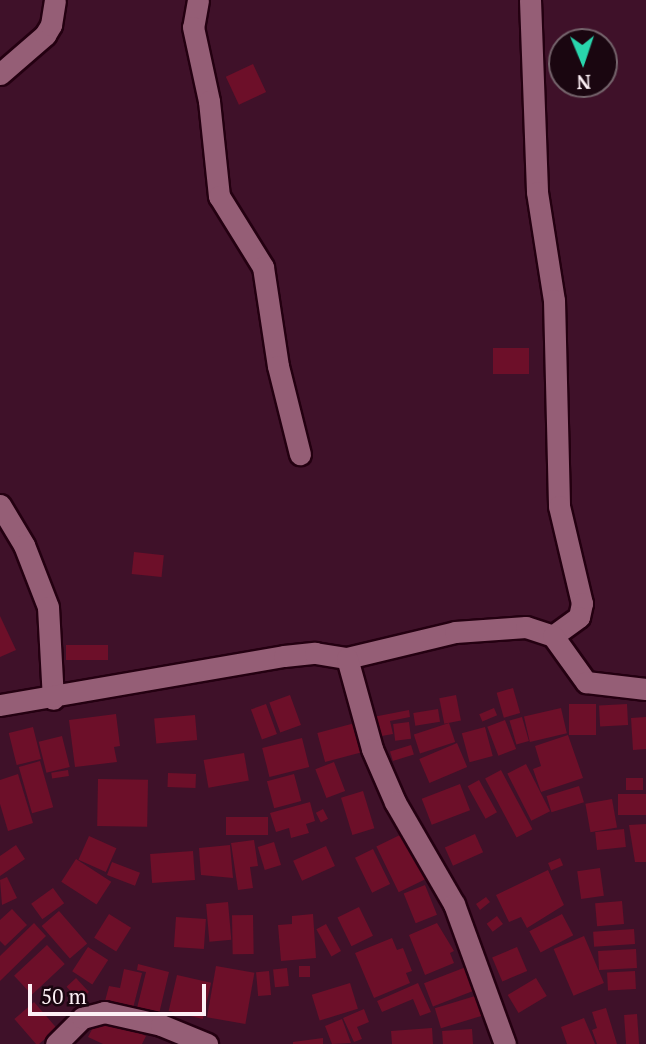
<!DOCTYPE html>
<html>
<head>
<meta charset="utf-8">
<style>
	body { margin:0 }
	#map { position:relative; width:646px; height:1044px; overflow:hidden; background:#3f1129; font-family:"PT Serif",serif }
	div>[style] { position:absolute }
	.building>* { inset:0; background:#6d0f29; transform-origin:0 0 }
	.roads { filter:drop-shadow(2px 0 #240011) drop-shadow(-2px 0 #240011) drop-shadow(0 2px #240011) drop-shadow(0 -2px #240011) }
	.minor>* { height:21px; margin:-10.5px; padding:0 10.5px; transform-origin:10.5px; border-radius:10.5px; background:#955e76 }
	span { translate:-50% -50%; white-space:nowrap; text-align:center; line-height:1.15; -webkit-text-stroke:7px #1a0610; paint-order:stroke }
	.north { position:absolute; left:548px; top:28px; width:70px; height:70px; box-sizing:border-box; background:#1a0610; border:2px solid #75646c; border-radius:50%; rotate:178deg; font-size:19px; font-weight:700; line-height:28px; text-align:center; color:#fdf0f5 }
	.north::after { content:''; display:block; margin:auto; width:24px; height:32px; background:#29d5ad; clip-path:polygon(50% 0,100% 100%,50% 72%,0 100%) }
	.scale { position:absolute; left:28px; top:984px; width:178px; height:32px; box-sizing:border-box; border:4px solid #fdf0f5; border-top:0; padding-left:9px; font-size:21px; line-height:24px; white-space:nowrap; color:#fdf0f5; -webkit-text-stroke:5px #1a0610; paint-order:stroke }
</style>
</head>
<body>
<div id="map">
	<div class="building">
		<div style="left:253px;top:64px;width:31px;height:30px;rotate:65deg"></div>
		<div style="left:529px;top:348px;width:26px;height:36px;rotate:90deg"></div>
		<div style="left:134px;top:552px;width:30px;height:22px;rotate:6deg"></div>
		<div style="clip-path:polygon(0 616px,16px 650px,0 657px)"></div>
		<div style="left:66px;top:645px;width:42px;height:15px"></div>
		<div style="left:513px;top:688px;width:26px;height:17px;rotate:74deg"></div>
		<div style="left:290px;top:695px;width:32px;height:22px;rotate:70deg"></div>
		<div style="left:456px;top:695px;width:26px;height:17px;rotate:79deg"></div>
		<div style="left:266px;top:704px;width:32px;height:16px;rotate:70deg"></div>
		<div style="left:569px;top:704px;width:27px;height:31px"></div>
		<div style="left:627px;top:704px;width:21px;height:28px;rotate:87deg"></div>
		<div style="left:494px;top:708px;width:8px;height:16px;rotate:67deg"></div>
		<div style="left:561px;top:708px;width:26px;height:38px;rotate:77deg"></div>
		<div style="left:438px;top:709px;width:13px;height:25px;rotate:81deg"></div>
		<div style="clip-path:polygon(409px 710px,410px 717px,390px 721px,393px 734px,376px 737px,373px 717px)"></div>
		<div style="clip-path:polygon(116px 714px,120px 746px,114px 747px,117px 762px,75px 767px,69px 720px)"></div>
		<div style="left:195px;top:715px;width:25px;height:41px;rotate:85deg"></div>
		<div style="left:522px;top:717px;width:25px;height:13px;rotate:74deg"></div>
		<div style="clip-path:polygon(646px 717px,646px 749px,633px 750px,631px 718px)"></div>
		<div style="left:505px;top:720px;width:31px;height:19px;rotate:69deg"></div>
		<div style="left:409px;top:722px;width:17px;height:16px;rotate:83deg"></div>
		<div style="left:355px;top:723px;width:30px;height:39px;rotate:75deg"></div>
		<div style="left:449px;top:723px;width:20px;height:37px;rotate:72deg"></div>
		<div style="left:33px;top:727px;width:33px;height:25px;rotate:76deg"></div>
		<div style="left:485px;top:727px;width:30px;height:24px;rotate:75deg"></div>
		<div style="clip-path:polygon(568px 735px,583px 778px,541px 792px,533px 769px,541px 766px,535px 746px)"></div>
		<div style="left:62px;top:736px;width:32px;height:24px;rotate:76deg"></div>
		<div style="left:302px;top:738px;width:30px;height:41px;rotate:76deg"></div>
		<div style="left:457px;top:743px;width:26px;height:41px;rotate:67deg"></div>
		<div style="left:411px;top:745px;width:10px;height:22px;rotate:73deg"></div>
		<div style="left:244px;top:753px;width:28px;height:41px;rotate:80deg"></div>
		<div style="left:40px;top:761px;width:48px;height:22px;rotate:74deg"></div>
		<div style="left:334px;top:762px;width:31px;height:20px;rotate:69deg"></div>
		<div style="left:526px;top:764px;width:53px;height:21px;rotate:63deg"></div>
		<div style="left:68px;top:770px;width:6px;height:17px;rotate:81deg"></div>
		<div style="left:501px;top:770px;width:67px;height:18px;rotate:62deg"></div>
		<div style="left:168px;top:773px;width:28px;height:14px;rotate:2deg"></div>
		<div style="clip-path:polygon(18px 774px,33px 823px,8px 831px,0 804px,0 780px)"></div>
		<div style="left:294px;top:774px;width:28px;height:28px;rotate:75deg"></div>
		<div style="left:643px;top:778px;width:12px;height:17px;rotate:90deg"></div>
		<div style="left:98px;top:779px;width:50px;height:47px;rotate:1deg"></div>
		<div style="left:479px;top:780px;width:37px;height:13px;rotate:61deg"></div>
		<div style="left:460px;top:784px;width:28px;height:41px;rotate:69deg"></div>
		<div style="left:579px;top:786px;width:17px;height:34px;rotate:73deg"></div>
		<div style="left:363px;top:791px;width:39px;height:23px;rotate:73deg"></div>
		<div style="left:646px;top:794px;width:21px;height:28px;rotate:90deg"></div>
		<div style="left:612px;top:799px;width:29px;height:27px;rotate:80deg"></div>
		<div style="clip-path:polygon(310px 802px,315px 821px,306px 824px,309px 833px,291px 838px,289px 828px,276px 832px,270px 813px)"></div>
		<div style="left:323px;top:809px;width:11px;height:8px;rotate:63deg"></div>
		<div style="left:226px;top:817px;width:42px;height:18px"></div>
		<div style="clip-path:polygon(646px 824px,646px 862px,635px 862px,629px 825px)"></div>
		<div style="left:624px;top:829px;width:18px;height:29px;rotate:84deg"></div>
		<div style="left:406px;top:832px;width:51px;height:33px;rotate:64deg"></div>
		<div style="left:475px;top:834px;width:20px;height:33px;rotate:66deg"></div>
		<div style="left:89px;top:836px;width:30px;height:26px;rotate:24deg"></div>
		<div style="clip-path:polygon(254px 840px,258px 866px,250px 867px,253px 888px,238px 890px,231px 843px)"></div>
		<div style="left:274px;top:842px;width:24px;height:17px;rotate:73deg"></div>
		<div style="clip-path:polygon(16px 845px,25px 859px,0 876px,0 856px)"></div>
		<div style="clip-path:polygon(230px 845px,233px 878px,201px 875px,199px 848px)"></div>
		<div style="left:326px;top:846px;width:22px;height:36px;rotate:66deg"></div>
		<div style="left:373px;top:849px;width:39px;height:20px;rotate:64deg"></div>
		<div style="left:193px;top:851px;width:29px;height:43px;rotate:86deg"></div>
		<div style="left:560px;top:858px;width:8px;height:13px;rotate:67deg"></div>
		<div style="left:76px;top:859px;width:42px;height:27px;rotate:33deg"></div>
		<div style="left:112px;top:862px;width:30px;height:14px;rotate:21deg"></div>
		<div style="left:600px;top:868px;width:28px;height:23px;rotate:82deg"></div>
		<div style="clip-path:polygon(548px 870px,564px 905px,527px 928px,521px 917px,509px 922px,496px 895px)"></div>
		<div style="clip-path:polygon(7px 877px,17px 898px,2px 905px,0 880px)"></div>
		<div style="left:425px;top:885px;width:32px;height:23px;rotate:68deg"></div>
		<div style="left:53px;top:888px;width:19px;height:27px;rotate:54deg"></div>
		<div style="clip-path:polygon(486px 897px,490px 902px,480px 910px,476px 904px)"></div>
		<div style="left:622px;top:901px;width:23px;height:27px;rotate:85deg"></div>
		<div style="left:228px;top:902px;width:38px;height:22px;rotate:85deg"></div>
		<div style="left:359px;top:907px;width:32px;height:24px;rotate:64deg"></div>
		<div style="clip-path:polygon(12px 909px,27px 925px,5px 946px,0 941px,0 920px)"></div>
		<div style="left:59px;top:911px;width:43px;height:23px;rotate:49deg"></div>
		<div style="left:109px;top:914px;width:26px;height:28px;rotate:32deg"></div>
		<div style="clip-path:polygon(313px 914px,316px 958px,281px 961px,278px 925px,292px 924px,292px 916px)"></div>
		<div style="left:562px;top:914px;width:24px;height:37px;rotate:62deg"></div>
		<div style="left:253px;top:915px;width:39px;height:21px;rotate:89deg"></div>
		<div style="left:497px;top:916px;width:10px;height:13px;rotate:53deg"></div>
		<div style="left:176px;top:917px;width:30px;height:30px;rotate:4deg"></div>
		<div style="clip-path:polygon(34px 923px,46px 936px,0 981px,0 956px)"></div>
		<div style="clip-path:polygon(437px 923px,454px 951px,450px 953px,454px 963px,425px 975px,409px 935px)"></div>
		<div style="left:326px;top:924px;width:31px;height:11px;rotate:61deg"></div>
		<div style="left:634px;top:929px;width:15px;height:41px;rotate:86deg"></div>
		<div style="left:584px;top:936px;width:51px;height:33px;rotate:67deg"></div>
		<div style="clip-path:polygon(392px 938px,397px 950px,403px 948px,412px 971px,406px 973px,410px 983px,374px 998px,355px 953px)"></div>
		<div style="left:47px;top:945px;width:26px;height:45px;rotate:47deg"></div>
		<div style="left:88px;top:947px;width:24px;height:29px;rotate:33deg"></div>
		<div style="left:517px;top:947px;width:26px;height:27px;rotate:67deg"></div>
		<div style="left:636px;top:949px;width:19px;height:38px;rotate:87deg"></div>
		<div style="clip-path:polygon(138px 964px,169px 972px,159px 1014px,137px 1008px,146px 972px,137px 970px)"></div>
		<div style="left:216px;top:966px;width:39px;height:52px;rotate:10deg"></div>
		<div style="left:299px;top:966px;width:11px;height:11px"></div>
		<div style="left:466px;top:967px;width:25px;height:45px;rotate:69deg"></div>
		<div style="left:287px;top:968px;width:18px;height:14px;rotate:84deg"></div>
		<div style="clip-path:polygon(124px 969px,142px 973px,132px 1012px,104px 1005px,109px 986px,120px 988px)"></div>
		<div style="left:269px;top:971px;width:24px;height:13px;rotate:85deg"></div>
		<div style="left:635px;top:971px;width:18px;height:28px;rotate:87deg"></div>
		<div style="left:177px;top:975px;width:35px;height:37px;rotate:13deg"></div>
		<div style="left:76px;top:978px;width:19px;height:13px;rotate:47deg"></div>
		<div style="left:536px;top:978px;width:21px;height:33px;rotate:59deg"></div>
		<div style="left:350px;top:983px;width:27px;height:40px;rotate:73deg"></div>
		<div style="clip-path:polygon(418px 983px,431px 1012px,420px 1016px,413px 999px,382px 1012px,377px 1001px)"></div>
		<div style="left:475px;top:996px;width:21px;height:42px;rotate:73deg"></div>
		<div style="left:34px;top:1002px;width:35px;height:26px;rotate:49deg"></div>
		<div style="clip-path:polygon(606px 1008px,617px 1044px,597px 1044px,592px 1030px,597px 1028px,592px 1012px)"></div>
		<div style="clip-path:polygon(364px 1009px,369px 1022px,357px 1027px,362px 1039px,354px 1042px,343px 1018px)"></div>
		<div style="clip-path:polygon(100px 1014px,146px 1036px,142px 1044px,103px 1044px,88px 1037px)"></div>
		<div style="left:637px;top:1014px;width:30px;height:13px;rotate:86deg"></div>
		<div style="clip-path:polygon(584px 1018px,595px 1044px,567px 1044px,561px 1027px)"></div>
		<div style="clip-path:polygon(342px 1019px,351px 1043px,332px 1044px,325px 1026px)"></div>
		<div style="clip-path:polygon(432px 1028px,433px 1044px,392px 1044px,391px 1031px)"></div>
		<div style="left:472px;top:1029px;width:15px;height:30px;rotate:86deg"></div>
		<div style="clip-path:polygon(323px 1038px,323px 1044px,293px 1044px,293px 1042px)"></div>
	</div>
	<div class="roads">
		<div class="minor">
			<div style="left:198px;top:0;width:27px;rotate:100deg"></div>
			<div style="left:193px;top:27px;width:76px;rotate:77.8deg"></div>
			<div style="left:209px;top:101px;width:96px;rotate:84deg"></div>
			<div style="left:219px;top:196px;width:84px;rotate:58.2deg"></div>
			<div style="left:263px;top:267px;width:100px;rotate:81.4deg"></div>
			<div style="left:278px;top:366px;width:91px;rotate:76deg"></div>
			<div style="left:530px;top:0;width:192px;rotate:87.9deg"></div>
			<div style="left:537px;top:192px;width:109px;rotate:81.1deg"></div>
			<div style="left:554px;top:300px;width:206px;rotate:88.6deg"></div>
			<div style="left:559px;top:506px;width:100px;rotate:76.7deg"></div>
			<div style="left:582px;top:603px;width:14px;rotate:102deg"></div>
			<div style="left:579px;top:617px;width:32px;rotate:144deg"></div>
			<div style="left:0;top:74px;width:60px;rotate:-40.9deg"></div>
			<div style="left:45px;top:35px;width:12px;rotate:-59deg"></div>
			<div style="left:51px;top:25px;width:25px;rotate:-81deg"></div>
			<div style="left:0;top:505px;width:47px;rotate:59deg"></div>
			<div style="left:24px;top:545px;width:66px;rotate:68.8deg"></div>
			<div style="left:48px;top:607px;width:92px;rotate:86.9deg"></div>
			<div style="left:347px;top:658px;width:111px;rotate:-13.5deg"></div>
			<div style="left:455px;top:632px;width:71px;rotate:-4deg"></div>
			<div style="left:526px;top:627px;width:28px;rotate:18deg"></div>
			<div style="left:553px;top:636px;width:57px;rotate:54.3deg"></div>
			<div style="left:586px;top:682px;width:60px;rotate:6.7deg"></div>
			<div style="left:0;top:705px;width:288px;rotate:-9.8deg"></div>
			<div style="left:284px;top:656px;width:31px;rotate:-6deg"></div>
			<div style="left:315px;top:653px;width:32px;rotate:9deg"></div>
			<div style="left:347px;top:658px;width:94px;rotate:74.6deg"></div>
			<div style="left:372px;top:749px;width:58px;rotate:66.5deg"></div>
			<div style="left:395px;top:802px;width:118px;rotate:60deg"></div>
			<div style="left:454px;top:904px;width:149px;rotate:70deg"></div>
			<div style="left:56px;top:1044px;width:37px;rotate:-45deg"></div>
			<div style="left:82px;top:1018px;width:23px;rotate:-15deg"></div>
			<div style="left:104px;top:1012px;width:58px;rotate:12.8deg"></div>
			<div style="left:161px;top:1025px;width:50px;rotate:22.4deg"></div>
		</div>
	</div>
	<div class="north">N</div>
	<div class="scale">50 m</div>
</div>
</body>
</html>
